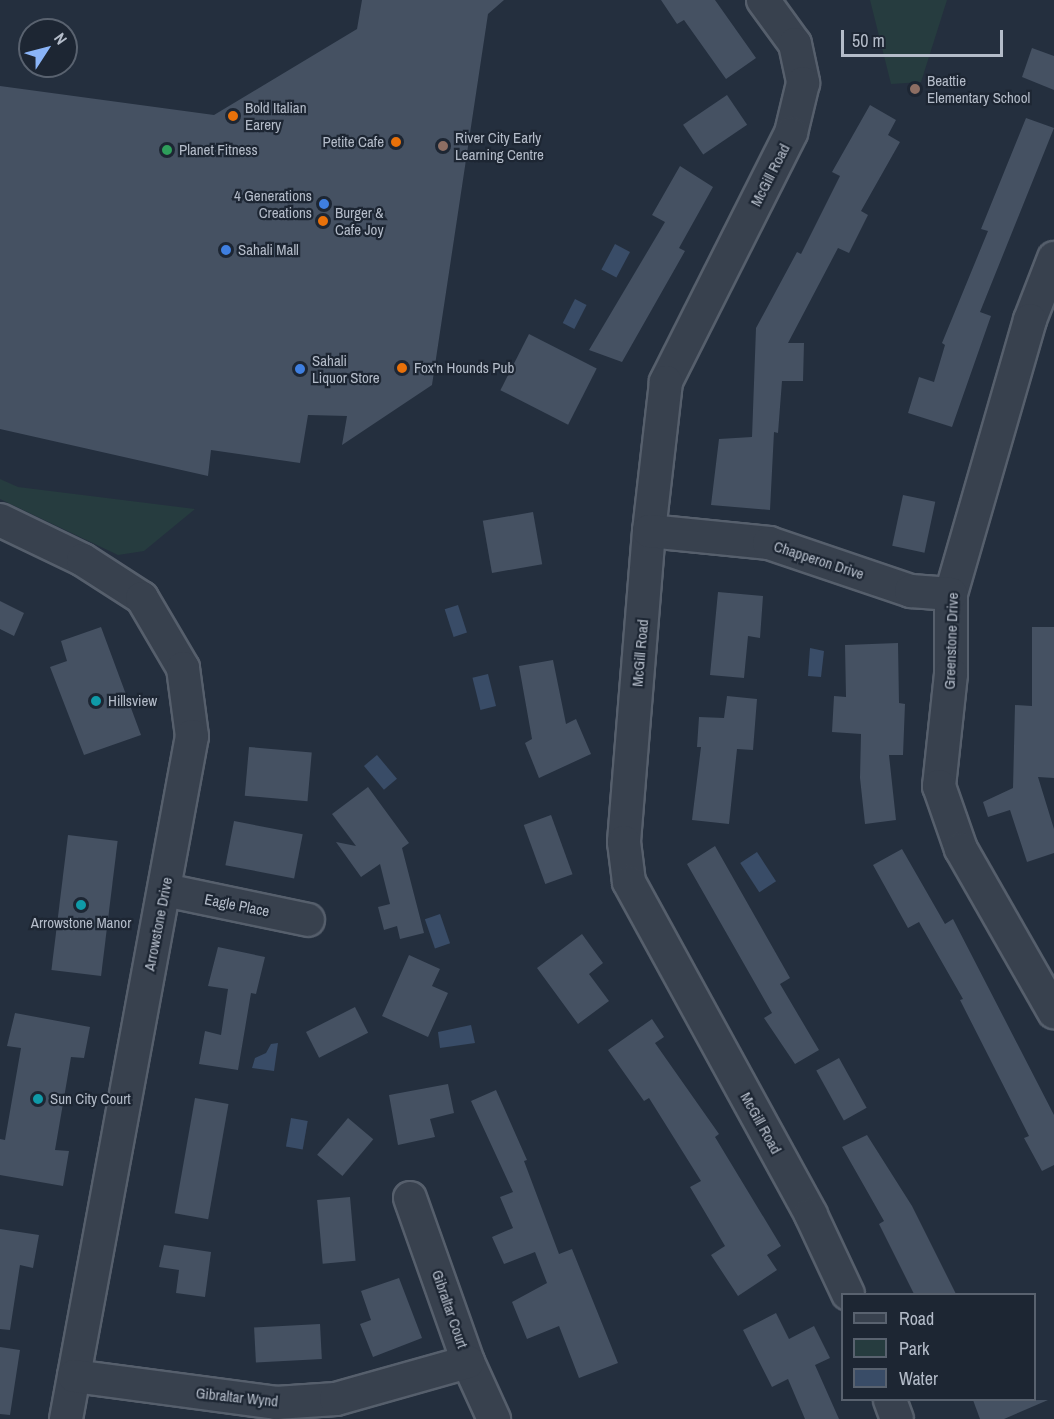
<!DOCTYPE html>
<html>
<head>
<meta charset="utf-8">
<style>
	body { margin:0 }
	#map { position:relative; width:1054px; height:1419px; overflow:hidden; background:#242f3e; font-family:"Archivo Narrow",sans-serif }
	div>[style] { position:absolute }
	.green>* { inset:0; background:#263c3f }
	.water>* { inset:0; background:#394c67; transform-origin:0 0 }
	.building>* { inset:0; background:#455162; transform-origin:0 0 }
	.roads { filter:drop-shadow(2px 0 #565f6c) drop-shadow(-2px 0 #565f6c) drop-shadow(0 2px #565f6c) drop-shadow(0 -2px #565f6c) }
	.minor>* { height:32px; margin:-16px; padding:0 16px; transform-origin:16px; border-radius:16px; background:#38414e }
	.dots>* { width:16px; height:16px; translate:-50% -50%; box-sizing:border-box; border:3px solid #1d2633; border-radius:50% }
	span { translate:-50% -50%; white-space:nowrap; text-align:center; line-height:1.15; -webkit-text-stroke:4.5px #1d2633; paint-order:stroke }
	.poi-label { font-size:15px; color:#b4bcc9 }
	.left { translate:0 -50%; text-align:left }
	.right { translate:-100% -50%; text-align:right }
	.street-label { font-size:15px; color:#b4bcc9 }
	.legend { position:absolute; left:841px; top:1293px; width:195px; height:108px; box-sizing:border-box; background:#1d2633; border:2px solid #59626f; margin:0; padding:8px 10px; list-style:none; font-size:18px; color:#b4bcc9 }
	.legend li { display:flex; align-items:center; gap:12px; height:30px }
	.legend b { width:30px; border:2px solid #59626f }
	.north { position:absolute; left:18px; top:18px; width:60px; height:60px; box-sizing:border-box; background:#1d2633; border:2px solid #59626f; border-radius:50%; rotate:54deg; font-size:16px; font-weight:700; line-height:24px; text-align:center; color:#b4bcc9 }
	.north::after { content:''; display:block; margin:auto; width:21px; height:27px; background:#8ab4f8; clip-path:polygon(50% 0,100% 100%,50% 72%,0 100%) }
	.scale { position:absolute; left:841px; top:30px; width:162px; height:27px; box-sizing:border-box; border:3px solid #b4bcc9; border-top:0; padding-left:8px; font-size:18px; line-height:21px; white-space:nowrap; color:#b4bcc9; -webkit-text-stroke:4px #1d2633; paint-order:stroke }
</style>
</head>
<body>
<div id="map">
	<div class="green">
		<div style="clip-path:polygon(870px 0,947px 0,921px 82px,891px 84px)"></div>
		<div style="clip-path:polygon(0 479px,18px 487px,195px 509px,144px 551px,118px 555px,0 499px)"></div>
	</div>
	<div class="water">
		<div style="left:615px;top:244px;width:17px;height:29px;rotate:28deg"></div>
		<div style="left:575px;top:299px;width:13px;height:27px;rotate:27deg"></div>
		<div style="left:458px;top:605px;width:29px;height:14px;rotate:72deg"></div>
		<div style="clip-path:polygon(810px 648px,824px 651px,821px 677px,808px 676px)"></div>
		<div style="left:488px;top:674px;width:33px;height:16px;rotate:76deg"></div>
		<div style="left:377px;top:755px;width:31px;height:17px;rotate:50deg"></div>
		<div style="left:757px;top:852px;width:35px;height:20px;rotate:57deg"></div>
		<div style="left:440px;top:914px;width:31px;height:16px;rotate:71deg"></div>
		<div style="clip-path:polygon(471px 1025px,475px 1043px,440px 1048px,438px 1032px)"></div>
		<div style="clip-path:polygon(278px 1043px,274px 1071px,252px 1068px,255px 1058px,266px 1053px,271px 1044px)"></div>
		<div style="left:291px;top:1118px;width:17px;height:29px;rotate:10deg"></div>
	</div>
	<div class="building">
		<div style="clip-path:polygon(362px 0,504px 0,488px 14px,432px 385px,342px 445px,347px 416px,308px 415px,300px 463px,211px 450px,208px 476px,0 429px,0 86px,214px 115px,357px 29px)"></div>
		<div style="clip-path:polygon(661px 0,715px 0,756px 58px,726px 79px,684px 20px,677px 24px)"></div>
		<div style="clip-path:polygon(1032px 48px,1054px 56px,1054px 90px,1022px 77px)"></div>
		<div style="left:727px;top:95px;width:36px;height:53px;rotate:56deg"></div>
		<div style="clip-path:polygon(870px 105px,896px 120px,888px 135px,900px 142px,861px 211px,868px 215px,849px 253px,838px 248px,788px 343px,804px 343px,803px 381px,782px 381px,778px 433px,774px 432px,770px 510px,711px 505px,719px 439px,752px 437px,756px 328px,797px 252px,801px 254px,840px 176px,832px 172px)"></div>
		<div style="clip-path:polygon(1026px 118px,1054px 128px,980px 312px,991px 316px,952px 427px,908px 413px,919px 377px,934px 382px,945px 345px,942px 343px,988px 231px,981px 229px)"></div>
		<div style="clip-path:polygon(680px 166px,713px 187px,679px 248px,685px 251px,622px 362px,589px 350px,665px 222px,652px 215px)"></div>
		<div style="left:529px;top:334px;width:76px;height:63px;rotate:27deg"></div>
		<div style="left:903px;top:495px;width:33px;height:52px;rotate:12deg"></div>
		<div style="left:533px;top:512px;width:53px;height:51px;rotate:80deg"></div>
		<div style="clip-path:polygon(718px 592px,763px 596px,760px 638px,748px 636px,744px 678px,710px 675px)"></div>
		<div style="clip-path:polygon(0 601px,24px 613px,14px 636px,0 629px)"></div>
		<div style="clip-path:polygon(101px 627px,141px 735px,84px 755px,50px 667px,67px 661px,61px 641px)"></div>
		<div style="clip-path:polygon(1032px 627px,1054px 627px,1054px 778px,1038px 777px,1054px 829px,1054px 853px,1027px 862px,1010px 810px,988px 817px,983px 802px,1013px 788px,1015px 705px,1032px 706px)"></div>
		<div style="clip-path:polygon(898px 643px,899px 703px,905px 704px,903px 755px,889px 755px,896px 820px,865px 824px,860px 778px,861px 734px,832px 732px,834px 696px,846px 697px,845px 645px)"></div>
		<div style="clip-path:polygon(553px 660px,566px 724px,576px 719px,591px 754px,539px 778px,525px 743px,532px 739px,519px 666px)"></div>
		<div style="clip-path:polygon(727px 696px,757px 699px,753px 750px,737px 749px,729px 824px,692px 820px,701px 747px,697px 747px,699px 717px,724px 718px)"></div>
		<div style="left:249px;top:747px;width:63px;height:49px;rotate:5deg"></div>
		<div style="clip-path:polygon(368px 787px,409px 843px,402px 848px,424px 933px,400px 939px,397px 926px,384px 930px,378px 907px,390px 904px,380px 864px,361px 877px,336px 842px,356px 846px,332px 814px)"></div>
		<div style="left:551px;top:815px;width:63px;height:29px;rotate:70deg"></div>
		<div style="left:234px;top:821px;width:70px;height:45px;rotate:11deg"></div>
		<div style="left:68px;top:835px;width:50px;height:136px;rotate:7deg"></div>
		<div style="clip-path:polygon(715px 846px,790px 978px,780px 984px,819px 1050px,795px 1064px,764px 1018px,772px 1013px,687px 864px)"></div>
		<div style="clip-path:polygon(902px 849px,945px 924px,953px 919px,1054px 1115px,1054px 1165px,1042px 1171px,1024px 1138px,1029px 1136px,960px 1000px,963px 999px,919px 922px,908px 928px,873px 865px)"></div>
		<div style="clip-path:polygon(582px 934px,603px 963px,589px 974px,609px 1001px,578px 1024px,537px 968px)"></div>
		<div style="clip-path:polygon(218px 947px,265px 957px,256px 994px,251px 993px,238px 1070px,199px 1064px,205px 1031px,221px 1035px,228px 989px,208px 986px)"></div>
		<div style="clip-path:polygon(409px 955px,440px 969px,432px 986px,448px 993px,428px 1037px,382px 1016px)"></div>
		<div style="left:355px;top:1007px;width:29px;height:55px;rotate:63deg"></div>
		<div style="clip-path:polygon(15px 1013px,90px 1027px,84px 1058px,71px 1057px,55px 1150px,69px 1151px,63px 1186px,0 1175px,0 1139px,5px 1140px,21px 1048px,7px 1046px)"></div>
		<div style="clip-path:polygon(652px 1019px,664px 1037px,655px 1043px,719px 1134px,715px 1137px,781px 1246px,767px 1255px,777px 1270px,738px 1296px,711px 1255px,725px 1246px,690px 1187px,701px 1181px,649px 1098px,644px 1101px,608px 1050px)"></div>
		<div style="left:839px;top:1058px;width:57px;height:26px;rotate:61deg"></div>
		<div style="clip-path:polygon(448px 1084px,454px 1113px,430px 1119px,435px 1137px,398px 1145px,389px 1095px)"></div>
		<div style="clip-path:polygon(496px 1090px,527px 1160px,524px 1161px,559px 1254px,572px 1249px,618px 1363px,579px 1378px,559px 1326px,527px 1339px,512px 1302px,547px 1283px,535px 1252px,504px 1264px,492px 1237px,513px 1228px,500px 1197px,513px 1192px,471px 1101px)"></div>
		<div style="left:195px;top:1098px;width:34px;height:117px;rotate:10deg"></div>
		<div style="left:348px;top:1118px;width:33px;height:48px;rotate:40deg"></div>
		<div style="clip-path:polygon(867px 1135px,912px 1206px,956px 1294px,914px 1294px,879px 1224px,884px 1221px,842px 1147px)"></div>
		<div style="left:350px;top:1197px;width:64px;height:33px;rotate:85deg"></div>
		<div style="clip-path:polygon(0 1229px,39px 1235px,33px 1268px,20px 1265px,10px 1330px,0 1329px)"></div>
		<div style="clip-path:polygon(164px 1245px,211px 1252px,205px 1297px,176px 1293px,179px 1270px,159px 1267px)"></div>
		<div style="clip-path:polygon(399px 1278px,422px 1338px,373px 1357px,360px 1324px,371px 1320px,361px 1291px)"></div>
		<div style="clip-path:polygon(776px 1313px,789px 1339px,814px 1326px,830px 1358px,815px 1365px,839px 1419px,805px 1419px,788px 1379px,772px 1387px,743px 1330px)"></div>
		<div style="left:320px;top:1324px;width:35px;height:66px;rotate:87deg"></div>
		<div style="clip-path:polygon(0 1347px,20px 1350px,10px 1415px,0 1414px)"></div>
		<div style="clip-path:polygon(973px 1400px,1048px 1400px,1004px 1419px,980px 1419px)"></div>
	</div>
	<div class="roads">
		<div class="minor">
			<div style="left:763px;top:0;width:54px;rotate:54deg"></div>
			<div style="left:795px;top:44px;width:40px;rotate:78deg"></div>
			<div style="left:803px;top:83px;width:51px;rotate:103.5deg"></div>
			<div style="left:791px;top:133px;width:279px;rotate:116.7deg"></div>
			<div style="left:666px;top:382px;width:150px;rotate:96.5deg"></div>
			<div style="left:649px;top:531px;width:312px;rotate:94.6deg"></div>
			<div style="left:624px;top:842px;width:40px;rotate:82.9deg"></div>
			<div style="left:629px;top:882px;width:379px;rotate:61.3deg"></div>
			<div style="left:811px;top:1215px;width:87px;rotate:64.9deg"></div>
			<div style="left:1054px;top:258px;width:66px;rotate:111.2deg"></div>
			<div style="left:1030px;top:320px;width:285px;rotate:106.1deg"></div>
			<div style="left:951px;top:594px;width:80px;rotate:90deg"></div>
			<div style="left:951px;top:674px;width:113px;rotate:96.1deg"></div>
			<div style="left:939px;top:786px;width:67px;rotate:70.8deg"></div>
			<div style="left:961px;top:849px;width:188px;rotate:60.3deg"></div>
			<div style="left:0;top:520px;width:92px;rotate:25.7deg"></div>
			<div style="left:83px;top:560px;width:70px;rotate:32.8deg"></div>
			<div style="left:142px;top:598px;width:81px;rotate:59.6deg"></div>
			<div style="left:183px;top:668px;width:69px;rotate:82.5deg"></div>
			<div style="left:192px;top:736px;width:695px;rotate:100.45deg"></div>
			<div style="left:649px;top:531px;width:121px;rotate:5.7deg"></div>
			<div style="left:769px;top:543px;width:150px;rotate:18.7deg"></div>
			<div style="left:911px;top:591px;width:40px;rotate:4.3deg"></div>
			<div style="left:165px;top:890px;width:146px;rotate:11.8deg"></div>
			<div style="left:410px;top:1198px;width:174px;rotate:70.5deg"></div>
			<div style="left:468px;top:1362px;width:63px;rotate:65.5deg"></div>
			<div style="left:74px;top:1376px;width:204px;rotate:7.6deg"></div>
			<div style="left:276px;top:1403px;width:60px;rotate:-3.8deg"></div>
			<div style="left:336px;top:1399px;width:137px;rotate:-15.7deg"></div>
			<div style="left:890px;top:1400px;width:20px;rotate:70deg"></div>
		</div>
	</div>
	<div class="dots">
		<div style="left:915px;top:89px;background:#8d6e63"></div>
		<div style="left:233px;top:116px;background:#e8710a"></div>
		<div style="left:396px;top:142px;background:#e8710a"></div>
		<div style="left:443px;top:146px;background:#8d6e63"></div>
		<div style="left:167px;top:150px;background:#2e9e5b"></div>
		<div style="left:324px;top:204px;background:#3f7fe0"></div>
		<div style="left:323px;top:221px;background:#e8710a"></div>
		<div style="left:226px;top:250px;background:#3f7fe0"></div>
		<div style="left:402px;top:368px;background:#e8710a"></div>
		<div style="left:300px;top:369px;background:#3f7fe0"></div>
		<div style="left:96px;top:701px;background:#0f9aa8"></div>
		<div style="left:81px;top:905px;background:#0f9aa8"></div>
		<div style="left:38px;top:1099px;background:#0f9aa8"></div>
	</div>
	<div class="poi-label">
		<span class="left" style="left:927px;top:89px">Beattie<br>Elementary School</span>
		<span class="left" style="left:245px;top:116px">Bold Italian<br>Earery</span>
		<span class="left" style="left:455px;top:146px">River City Early<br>Learning Centre</span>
		<span class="right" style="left:384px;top:142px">Petite Cafe</span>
		<span class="left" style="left:179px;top:150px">Planet Fitness</span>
		<span class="right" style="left:312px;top:204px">4 Generations<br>Creations</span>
		<span class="left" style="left:335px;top:221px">Burger &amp;<br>Cafe Joy</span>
		<span class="left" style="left:238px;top:250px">Sahali Mall</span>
		<span class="left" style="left:312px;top:369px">Sahali<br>Liquor Store</span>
		<span class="left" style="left:414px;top:368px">Fox'n Hounds Pub</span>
		<span class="left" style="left:108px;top:701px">Hillsview</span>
		<span style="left:81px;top:923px">Arrowstone Manor</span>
		<span class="left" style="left:50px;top:1099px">Sun City Court</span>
	</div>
	<div class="street-label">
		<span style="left:770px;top:175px;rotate:-63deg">McGill Road</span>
		<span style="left:819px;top:560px;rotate:18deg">Chapperon Drive</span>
		<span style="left:951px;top:641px;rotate:-88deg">Greenstone Drive</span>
		<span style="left:640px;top:653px;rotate:-85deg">McGill Road</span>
		<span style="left:237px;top:905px;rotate:11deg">Eagle Place</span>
		<span style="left:158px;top:924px;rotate:-79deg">Arrowstone Drive</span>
		<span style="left:761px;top:1123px;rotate:61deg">McGill Road</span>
		<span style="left:450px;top:1309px;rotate:71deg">Gibraltar Court</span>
		<span style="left:237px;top:1397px;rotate:6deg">Gibraltar Wynd</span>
	</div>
	<ul class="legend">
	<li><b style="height:8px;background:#38414e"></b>Road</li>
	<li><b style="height:16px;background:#263c3f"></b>Park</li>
	<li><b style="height:16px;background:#394c67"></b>Water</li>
	</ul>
	<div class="north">N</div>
	<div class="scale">50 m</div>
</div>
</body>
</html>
